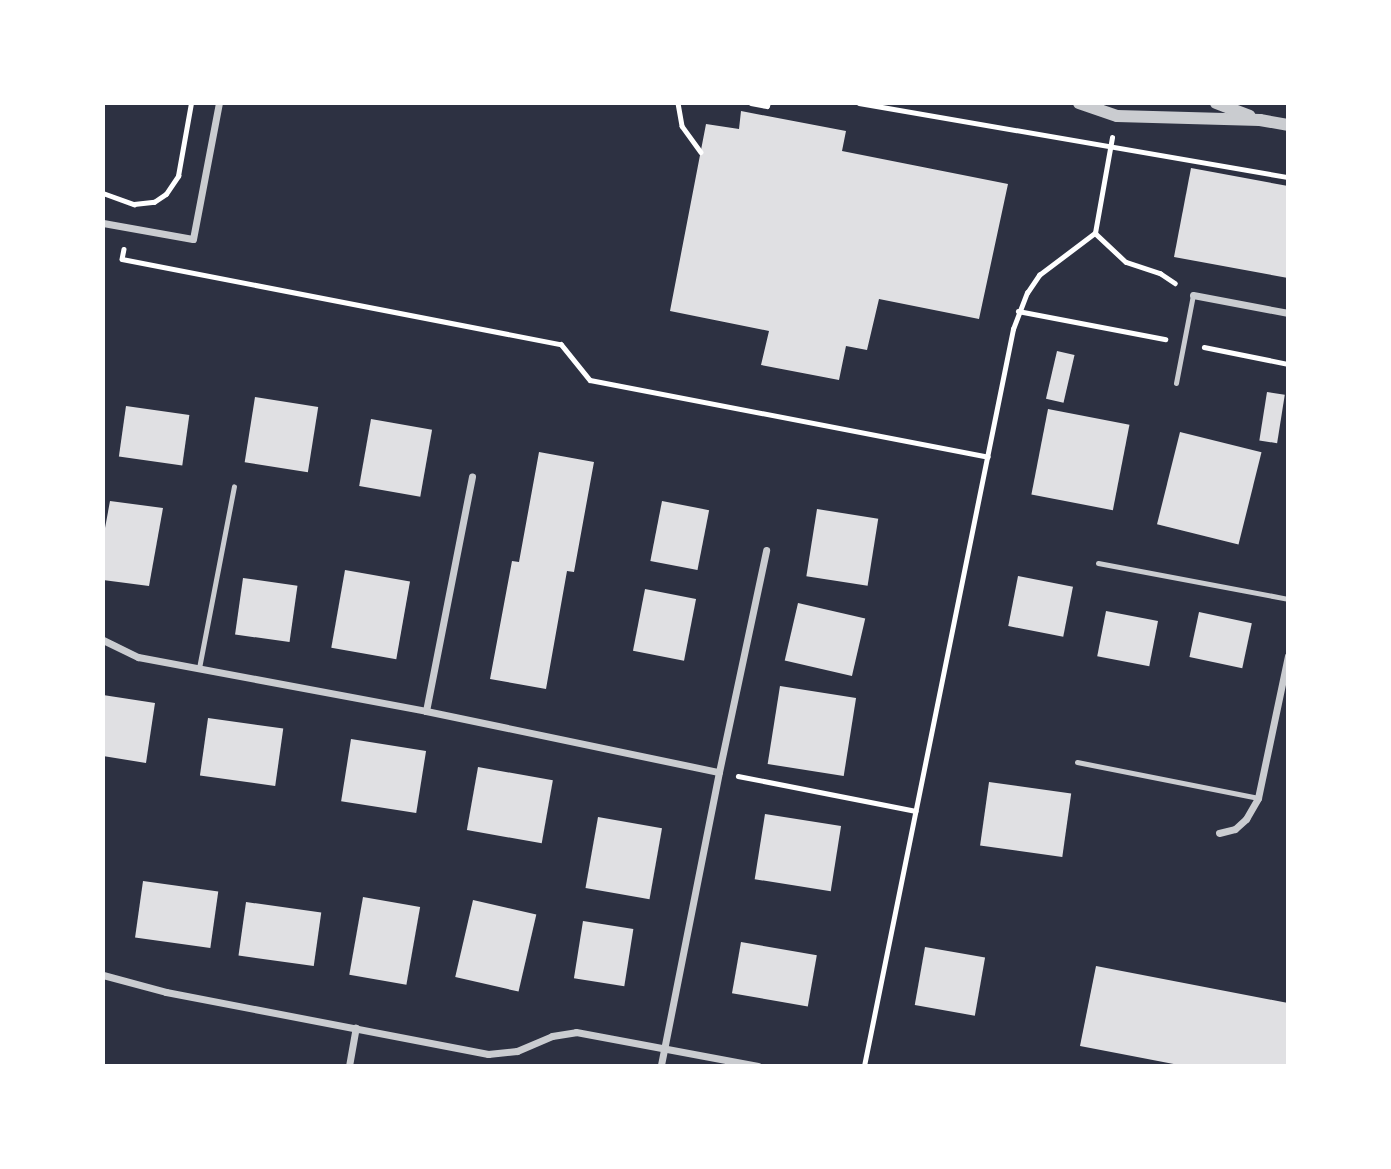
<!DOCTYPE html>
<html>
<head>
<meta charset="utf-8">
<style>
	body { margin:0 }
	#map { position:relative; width:1391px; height:1169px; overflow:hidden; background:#2d3142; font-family:Karla,sans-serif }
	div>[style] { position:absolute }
	.building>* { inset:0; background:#e0e0e3; transform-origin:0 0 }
	.path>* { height:4.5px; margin:-2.25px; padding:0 2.25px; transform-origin:2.25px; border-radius:2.25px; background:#fff }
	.service>* { height:5px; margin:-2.5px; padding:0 2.5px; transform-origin:2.5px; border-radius:2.5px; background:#caccd0 }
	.minor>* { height:7px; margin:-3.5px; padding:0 3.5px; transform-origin:3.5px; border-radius:3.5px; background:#caccd0 }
	.tertiary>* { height:12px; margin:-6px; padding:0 6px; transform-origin:6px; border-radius:6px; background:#caccd0 }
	span { translate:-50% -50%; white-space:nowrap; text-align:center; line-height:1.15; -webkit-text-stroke:7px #fff; paint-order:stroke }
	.frame { position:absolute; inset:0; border:105px solid #fff; pointer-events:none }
</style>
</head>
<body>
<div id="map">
	<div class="building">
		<div style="clip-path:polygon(741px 111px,846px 131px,842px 151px,1008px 184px,979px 319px,879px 299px,867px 350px,846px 346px,839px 380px,761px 365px,769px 331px,670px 311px,706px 124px,739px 129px)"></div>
		<div style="clip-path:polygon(1191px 168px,1288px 186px,1288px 278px,1174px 257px)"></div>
		<div style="left:1057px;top:351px;width:18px;height:49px;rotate:13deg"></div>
		<div style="left:1267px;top:392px;width:18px;height:49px;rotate:9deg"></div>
		<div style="left:255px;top:397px;width:64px;height:66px;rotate:9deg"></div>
		<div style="left:126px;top:406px;width:64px;height:51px;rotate:8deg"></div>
		<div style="left:1048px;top:409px;width:83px;height:87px;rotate:11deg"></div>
		<div style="left:371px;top:419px;width:62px;height:68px;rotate:10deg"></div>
		<div style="left:1180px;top:432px;width:84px;height:95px;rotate:14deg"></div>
		<div style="clip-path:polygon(539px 452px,594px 462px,574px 572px,567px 571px,546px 689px,490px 679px,512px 561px,519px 562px)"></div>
		<div style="clip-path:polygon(110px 501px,163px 508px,149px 586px,103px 580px,103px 539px)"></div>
		<div style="left:662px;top:501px;width:48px;height:61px;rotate:11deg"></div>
		<div style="left:817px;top:509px;width:62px;height:68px;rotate:9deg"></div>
		<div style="left:345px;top:570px;width:66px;height:79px;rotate:10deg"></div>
		<div style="left:1018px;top:576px;width:56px;height:51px;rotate:11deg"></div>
		<div style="left:243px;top:578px;width:55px;height:57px;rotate:8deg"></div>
		<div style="left:645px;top:589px;width:52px;height:63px;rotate:11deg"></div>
		<div style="left:798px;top:603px;width:69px;height:59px;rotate:13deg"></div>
		<div style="left:1106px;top:611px;width:53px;height:46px;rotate:11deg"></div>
		<div style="left:1199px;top:612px;width:54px;height:46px;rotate:12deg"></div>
		<div style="left:780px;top:686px;width:77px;height:79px;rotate:9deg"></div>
		<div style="clip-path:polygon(103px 695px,155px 703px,146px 763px,103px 756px)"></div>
		<div style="left:208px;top:718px;width:76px;height:58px;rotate:8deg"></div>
		<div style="left:351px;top:739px;width:76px;height:63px;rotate:9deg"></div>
		<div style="left:478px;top:767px;width:76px;height:64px;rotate:10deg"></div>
		<div style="left:989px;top:782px;width:83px;height:64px;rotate:8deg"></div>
		<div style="left:765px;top:814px;width:77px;height:66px;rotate:9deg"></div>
		<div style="left:598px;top:817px;width:65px;height:72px;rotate:10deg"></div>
		<div style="left:143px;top:881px;width:76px;height:57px;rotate:8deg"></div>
		<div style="left:363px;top:897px;width:58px;height:79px;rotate:10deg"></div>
		<div style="left:473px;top:900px;width:65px;height:79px;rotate:13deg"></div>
		<div style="left:246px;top:902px;width:76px;height:54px;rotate:8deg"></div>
		<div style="left:583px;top:921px;width:51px;height:58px;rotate:9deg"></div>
		<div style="left:741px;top:942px;width:77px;height:52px;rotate:10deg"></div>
		<div style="left:925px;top:947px;width:61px;height:59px;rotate:10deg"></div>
		<div style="clip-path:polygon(1096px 966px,1288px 1003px,1288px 1066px,1184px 1066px,1080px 1046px)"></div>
	</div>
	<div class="path">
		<div style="left:678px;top:103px;width:23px;rotate:80deg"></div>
		<div style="left:682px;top:126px;width:32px;rotate:54deg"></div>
		<div style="left:751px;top:103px;width:16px;rotate:11deg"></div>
		<div style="left:767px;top:106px;width:3px;rotate:-72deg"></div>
		<div style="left:859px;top:103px;width:435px;rotate:9.8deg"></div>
		<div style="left:103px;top:193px;width:33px;rotate:20deg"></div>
		<div style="left:134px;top:204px;width:20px;rotate:-6deg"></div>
		<div style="left:154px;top:202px;width:14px;rotate:-34deg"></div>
		<div style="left:166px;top:194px;width:22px;rotate:-56deg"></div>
		<div style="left:178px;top:176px;width:74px;rotate:-79.9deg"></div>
		<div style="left:1095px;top:233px;width:42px;rotate:43.1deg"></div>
		<div style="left:1126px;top:262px;width:36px;rotate:18deg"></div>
		<div style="left:1160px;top:273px;width:18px;rotate:34deg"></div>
		<div style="left:124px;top:249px;width:10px;rotate:101deg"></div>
		<div style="left:122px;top:259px;width:447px;rotate:11deg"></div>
		<div style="left:561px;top:344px;width:46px;rotate:51.1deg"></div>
		<div style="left:590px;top:380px;width:405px;rotate:10.9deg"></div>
		<div style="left:1018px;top:311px;width:150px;rotate:10.8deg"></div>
		<div style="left:1204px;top:347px;width:86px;rotate:11.4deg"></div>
		<div style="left:738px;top:776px;width:181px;rotate:11.1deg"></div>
		<div style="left:864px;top:1066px;width:752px;rotate:-78.57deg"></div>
		<div style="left:1013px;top:329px;width:39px;rotate:-69deg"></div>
		<div style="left:1027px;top:293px;width:22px;rotate:-56deg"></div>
		<div style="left:1039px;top:275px;width:70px;rotate:-36.9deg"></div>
		<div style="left:1095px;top:233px;width:97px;rotate:-79.9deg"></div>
	</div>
	<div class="service">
		<div style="left:1176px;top:383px;width:90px;rotate:-79.1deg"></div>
		<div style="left:1098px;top:563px;width:193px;rotate:10.7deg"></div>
		<div style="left:199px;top:668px;width:185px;rotate:-79.1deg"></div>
		<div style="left:1077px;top:762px;width:185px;rotate:11.2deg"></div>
	</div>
	<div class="minor">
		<div style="left:103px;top:223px;width:91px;rotate:10.1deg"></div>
		<div style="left:193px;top:239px;width:138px;rotate:-79.2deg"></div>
		<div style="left:1193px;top:295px;width:97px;rotate:10.7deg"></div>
		<div style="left:103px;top:640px;width:39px;rotate:26deg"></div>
		<div style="left:138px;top:657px;width:293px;rotate:10.6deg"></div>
		<div style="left:426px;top:711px;width:299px;rotate:11.8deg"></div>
		<div style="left:719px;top:772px;width:300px;rotate:101.2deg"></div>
		<div style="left:426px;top:711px;width:239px;rotate:-78.9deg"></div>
		<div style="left:719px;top:772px;width:227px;rotate:-78deg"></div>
		<div style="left:1219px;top:833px;width:16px;rotate:-14deg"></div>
		<div style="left:1235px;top:829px;width:15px;rotate:-42deg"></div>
		<div style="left:1246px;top:819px;width:24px;rotate:-60deg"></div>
		<div style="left:1258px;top:798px;width:145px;rotate:-78.1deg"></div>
		<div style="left:103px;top:975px;width:65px;rotate:15.1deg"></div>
		<div style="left:166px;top:992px;width:328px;rotate:10.9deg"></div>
		<div style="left:488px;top:1054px;width:29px;rotate:-6deg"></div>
		<div style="left:517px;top:1051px;width:38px;rotate:-23deg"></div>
		<div style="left:552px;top:1036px;width:24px;rotate:-9deg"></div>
		<div style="left:576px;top:1032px;width:185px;rotate:10.6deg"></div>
		<div style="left:349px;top:1066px;width:39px;rotate:-80deg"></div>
	</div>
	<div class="tertiary">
		<div style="left:1079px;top:103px;width:40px;rotate:18.9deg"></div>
		<div style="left:1117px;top:116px;width:143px;rotate:1.6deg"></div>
		<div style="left:1260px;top:120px;width:28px;rotate:10deg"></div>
		<div style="left:1216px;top:103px;width:36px;rotate:21deg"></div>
	</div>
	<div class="frame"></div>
</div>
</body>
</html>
